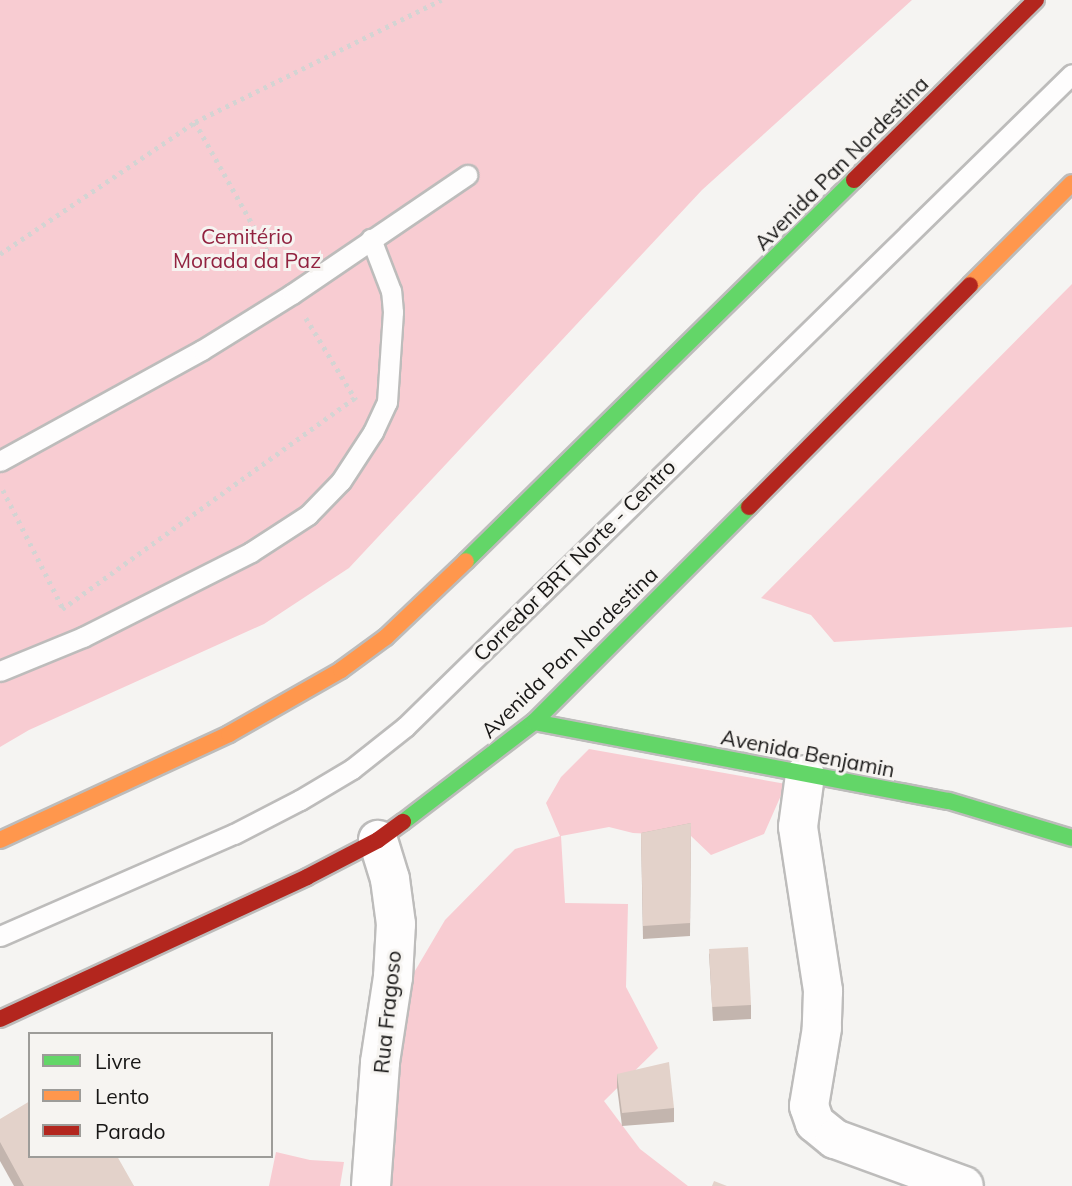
<!DOCTYPE html>
<html>
<head>
<meta charset="utf-8">
<style>
	body { margin:0 }
	#map { position:relative; width:1072px; height:1186px; overflow:hidden; background:#f5f4f2; font-family:Mulish,sans-serif }
	div>[style] { position:absolute }
	.green>* { inset:0; background:#f8ccd2 }
	.path>* { height:4.5px; margin-top:-2.25px; transform-origin:0; background:repeating-linear-gradient(90deg,#d4d4d3 0 3.5px,transparent 0 8.5px) }
	.roads { filter:drop-shadow(2px 0 #bdbcbb) drop-shadow(-2px 0 #bdbcbb) drop-shadow(0 2px #bdbcbb) drop-shadow(0 -2px #bdbcbb) }
	.lane>* { height:19px; margin:-9.5px; padding:0 9.5px; transform-origin:9.5px; border-radius:9.5px; background:#fefdfd }
	.street>* { height:38px; margin:-19px; padding:0 19px; transform-origin:19px; border-radius:19px; background:#fefdfd }
	.fast>* { height:16px; margin:-8px; padding:0 8px; transform-origin:8px; border-radius:8px; background:#63d668 }
	.slow>* { height:16px; margin:-8px; padding:0 8px; transform-origin:8px; border-radius:8px; background:#ff974d }
	.jam>* { height:16px; margin:-8px; padding:0 8px; transform-origin:8px; border-radius:8px; background:#b3261e }
	.wall>* { inset:0; background:#c3b5ae }
	.building>* { inset:0; background:#e3d2ca; transform-origin:0 0 }
	span { translate:-50% -50%; white-space:nowrap; text-align:center; line-height:1.15; -webkit-text-stroke:6px #f6f4f1; paint-order:stroke }
	.street-label { font-size:21px; color:#181716 }
	.park-label { font-size:21px; color:#922340 }
	.legend { position:absolute; left:28px; top:1032px; width:245px; height:126px; box-sizing:border-box; background:#f6f4f1; border:2px solid #9d9c99; margin:0; padding:9px 12px; list-style:none; font-size:21px; color:#181716 }
	.legend li { display:flex; align-items:center; gap:14px; height:35px }
	.legend b { width:35px; border:2px solid #9d9c99 }
</style>
</head>
<body>
<div id="map">
	<div class="green">
		<div style="clip-path:polygon(0 0,912px 0,702px 190px,349px 568px,264px 624px,29px 730px,0 747px)"></div>
		<div style="clip-path:polygon(1072px 284px,1072px 627px,834px 642px,811px 615px,761px 598px)"></div>
		<div style="clip-path:polygon(589px 749px,786px 784px,764px 834px,711px 855px,691px 836px,633px 833px,609px 827px,561px 836px,565px 903px,628px 904px,626px 987px,658px 1048px,604px 1101px,640px 1149px,688px 1186px,374px 1186px,409px 981px,445px 920px,515px 849px,560px 836px,546px 803px,561px 777px)"></div>
		<div style="clip-path:polygon(276px 1152px,310px 1160px,344px 1162px,340px 1186px,269px 1186px)"></div>
	</div>
	<div class="path">
		<div style="left:195px;top:122px;width:167px;rotate:60.7deg"></div>
		<div style="left:0;top:254px;width:235px;rotate:-34.1deg"></div>
		<div style="left:195px;top:122px;width:275px;rotate:-26.4deg"></div>
		<div style="left:306px;top:318px;width:96px;rotate:58.6deg"></div>
		<div style="left:3px;top:490px;width:135px;rotate:63.1deg"></div>
		<div style="left:62px;top:609px;width:361px;rotate:-35.8deg"></div>
	</div>
	<div class="roads">
		<div class="lane">
			<div style="left:0;top:461px;width:230px;rotate:-28.8deg"></div>
			<div style="left:202px;top:350px;width:106px;rotate:-31.9deg"></div>
			<div style="left:292px;top:294px;width:212px;rotate:-34.2deg"></div>
			<div style="left:0;top:671px;width:90px;rotate:-22.3deg"></div>
			<div style="left:83px;top:637px;width:188px;rotate:-26.8deg"></div>
			<div style="left:251px;top:552px;width:68px;rotate:-33deg"></div>
			<div style="left:308px;top:515px;width:47px;rotate:-45.9deg"></div>
			<div style="left:341px;top:481px;width:59px;rotate:-56.9deg"></div>
			<div style="left:373px;top:432px;width:33px;rotate:-65deg"></div>
			<div style="left:387px;top:402px;width:90px;rotate:-86.2deg"></div>
			<div style="left:393px;top:312px;width:21px;rotate:-95deg"></div>
			<div style="left:391px;top:291px;width:56px;rotate:-111deg"></div>
			<div style="left:0;top:936px;width:255px;rotate:-23.6deg"></div>
			<div style="left:234px;top:834px;width:74px;rotate:-27.3deg"></div>
			<div style="left:300px;top:800px;width:61px;rotate:-30.8deg"></div>
			<div style="left:352px;top:769px;width:68px;rotate:-38.4deg"></div>
			<div style="left:405px;top:727px;width:933px;rotate:-44.39deg"></div>
		</div>
		<div class="street">
			<div style="left:805px;top:775px;width:52px;rotate:97.7deg"></div>
			<div style="left:798px;top:827px;width:166px;rotate:81.3deg"></div>
			<div style="left:823px;top:991px;width:37px;rotate:92deg"></div>
			<div style="left:822px;top:1028px;width:79px;rotate:99.5deg"></div>
			<div style="left:809px;top:1106px;width:18px;rotate:71deg"></div>
			<div style="left:815px;top:1123px;width:26px;rotate:39deg"></div>
			<div style="left:835px;top:1139px;width:137px;rotate:20deg"></div>
			<div style="left:371px;top:1186px;width:124px;rotate:-85.8deg"></div>
			<div style="left:380px;top:1062px;width:86px;rotate:-81.3deg"></div>
			<div style="left:393px;top:977px;width:53px;rotate:-86.8deg"></div>
			<div style="left:396px;top:924px;width:45px;rotate:-97.6deg"></div>
			<div style="left:390px;top:879px;width:41px;rotate:-107.1deg"></div>
		</div>
		<div class="fast">
			<div style="left:466px;top:561px;width:544px;rotate:-44.48deg"></div>
			<div style="left:534px;top:722px;width:422px;rotate:10.8deg"></div>
			<div style="left:949px;top:801px;width:128px;rotate:16.7deg"></div>
			<div style="left:403px;top:822px;width:165px;rotate:-37.4deg"></div>
			<div style="left:534px;top:722px;width:304px;rotate:-45deg"></div>
		</div>
		<div class="slow">
			<div style="left:970px;top:285px;width:144px;rotate:-45deg"></div>
			<div style="left:0;top:840px;width:252px;rotate:-24.8deg"></div>
			<div style="left:229px;top:734px;width:129px;rotate:-29.7deg"></div>
			<div style="left:341px;top:670px;width:56px;rotate:-36.3deg"></div>
			<div style="left:386px;top:637px;width:110px;rotate:-43.5deg"></div>
		</div>
		<div class="jam">
			<div style="left:854px;top:180px;width:256px;rotate:-44.7deg"></div>
			<div style="left:749px;top:507px;width:313px;rotate:-45.1deg"></div>
			<div style="left:0;top:1019px;width:338px;rotate:-24.8deg"></div>
			<div style="left:307px;top:877px;width:80px;rotate:-27.5deg"></div>
			<div style="left:378px;top:840px;width:31px;rotate:-36deg"></div>
		</div>
	</div>
	<div class="wall">
		<div style="clip-path:polygon(691px 823px,690px 936px,643px 939px,641px 833px)"></div>
		<div style="clip-path:polygon(709px 953px,751px 1005px,751px 1019px,713px 1021px)"></div>
		<div style="clip-path:polygon(617px 1074px,674px 1108px,674px 1122px,622px 1126px,617px 1087px)"></div>
		<div style="clip-path:polygon(0 1119px,134px 1186px,14px 1186px,0 1161px)"></div>
	</div>
	<div class="building">
		<div style="clip-path:polygon(691px 823px,690px 923px,643px 926px,641px 833px)"></div>
		<div style="left:748px;top:947px;width:58px;height:39px;rotate:87deg"></div>
		<div style="clip-path:polygon(669px 1062px,674px 1108px,622px 1113px,617px 1074px)"></div>
		<div style="clip-path:polygon(30px 1101px,30px 1156px,117px 1156px,134px 1186px,24px 1186px,0 1142px,0 1119px)"></div>
		<div style="clip-path:polygon(714px 1181px,727px 1186px,712px 1186px)"></div>
	</div>
	<div class="street-label">
		<span style="left:841px;top:163px;rotate:-45deg">Avenida Pan Nordestina</span>
		<span style="left:574px;top:560px;rotate:-45deg">Corredor BRT Norte - Centro</span>
		<span style="left:569px;top:652px;rotate:-44deg">Avenida Pan Nordestina</span>
		<span style="left:808px;top:753px;rotate:11deg">Avenida Benjamin</span>
		<span style="left:387px;top:1012px;rotate:-84deg">Rua Fragoso</span>
	</div>
	<div class="park-label">
		<span style="left:247px;top:248px">Cemitério<br>Morada da Paz</span>
	</div>
	<ul class="legend">
	<li><b style="height:9px;background:#63d668"></b>Livre</li>
	<li><b style="height:9px;background:#ff974d"></b>Lento</li>
	<li><b style="height:9px;background:#b3261e"></b>Parado</li>
	</ul>
</div>
</body>
</html>
